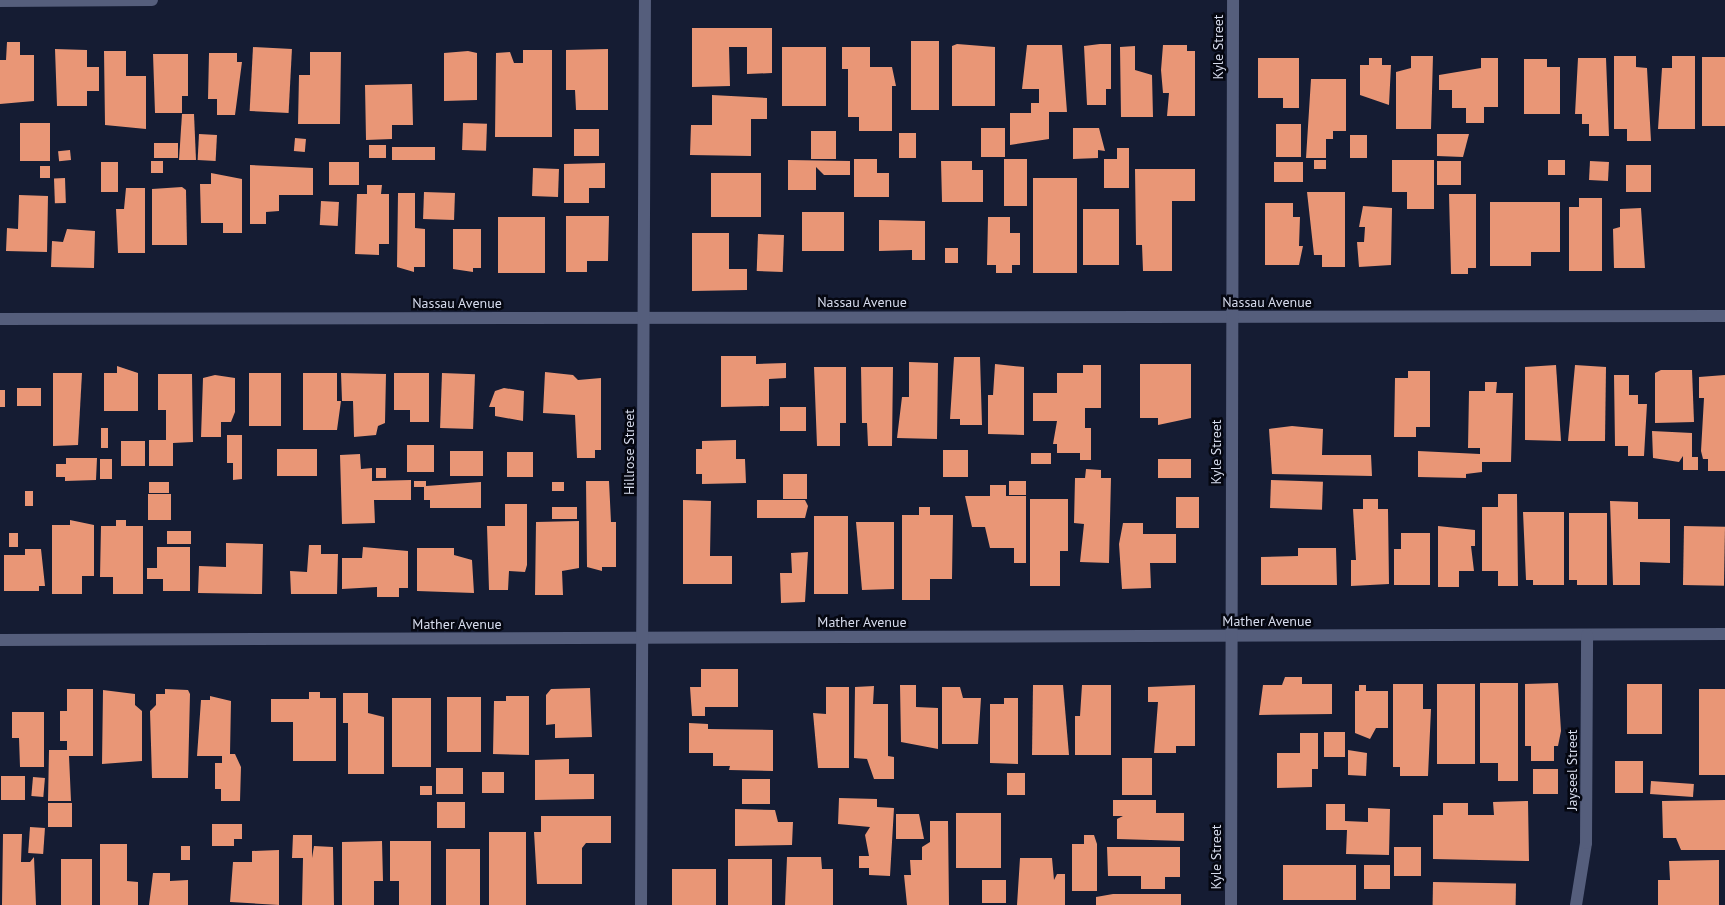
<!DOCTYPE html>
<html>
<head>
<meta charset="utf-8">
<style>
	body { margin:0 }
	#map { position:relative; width:1725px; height:905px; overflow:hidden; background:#151c33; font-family:"PT Sans",sans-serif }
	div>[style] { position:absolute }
	.building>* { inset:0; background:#e99676; transform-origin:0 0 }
	.minor>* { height:12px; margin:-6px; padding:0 6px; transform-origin:6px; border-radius:6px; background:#555e7c }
	.tertiary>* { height:12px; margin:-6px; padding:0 6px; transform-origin:6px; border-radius:6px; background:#555e7c }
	span { translate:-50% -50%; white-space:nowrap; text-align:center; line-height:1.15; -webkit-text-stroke:5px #050711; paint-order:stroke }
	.street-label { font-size:14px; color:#d7dced }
</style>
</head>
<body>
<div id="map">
	<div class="building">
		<div style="clip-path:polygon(692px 28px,772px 28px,772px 73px,747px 74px,747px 47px,729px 47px,730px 86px,692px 87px)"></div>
		<div style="left:911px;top:41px;width:28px;height:69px"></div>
		<div style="clip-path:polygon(7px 42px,20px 42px,20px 55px,34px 55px,34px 101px,0 104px,0 60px,6px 60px)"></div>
		<div style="clip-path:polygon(957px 44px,995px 47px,995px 106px,952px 106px,952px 46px)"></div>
		<div style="clip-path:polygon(1100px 44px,1111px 44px,1111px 89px,1106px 89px,1106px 105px,1087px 105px,1084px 46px)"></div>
		<div style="clip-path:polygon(1027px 45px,1062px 45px,1067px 112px,1049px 112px,1049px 139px,1010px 145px,1010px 113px,1031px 113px,1031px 103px,1039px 103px,1039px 89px,1022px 89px)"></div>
		<div style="clip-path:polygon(1163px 45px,1187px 45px,1187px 51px,1195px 51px,1195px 116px,1167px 116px,1169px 93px,1163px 93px,1161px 70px)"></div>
		<div style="clip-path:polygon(1135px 46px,1135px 70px,1152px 75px,1153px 117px,1121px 117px,1120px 47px)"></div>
		<div style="left:253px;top:47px;width:39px;height:64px;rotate:3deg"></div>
		<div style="left:782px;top:47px;width:44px;height:59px"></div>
		<div style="clip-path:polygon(842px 47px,870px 47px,870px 67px,892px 67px,896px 86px,892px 86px,892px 131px,859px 131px,859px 117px,848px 117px,848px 69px,842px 69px)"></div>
		<div style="clip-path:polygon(55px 49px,87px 50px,87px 67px,99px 67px,99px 91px,87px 91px,87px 106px,57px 106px)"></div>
		<div style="clip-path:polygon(608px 49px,608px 110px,576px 110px,575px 90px,566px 90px,566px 50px)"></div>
		<div style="clip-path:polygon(523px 50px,552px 50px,552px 137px,495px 137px,496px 53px,510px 52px,514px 63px,523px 63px)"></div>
		<div style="clip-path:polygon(104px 51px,126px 51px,126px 76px,146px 76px,146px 129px,105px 125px)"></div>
		<div style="clip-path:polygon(468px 51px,477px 53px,477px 100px,444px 101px,444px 53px)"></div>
		<div style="clip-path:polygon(310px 52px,341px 52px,340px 124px,298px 124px,299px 75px,310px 75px)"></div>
		<div style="clip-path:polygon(209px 53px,237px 53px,237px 62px,242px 62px,235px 115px,217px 115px,217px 99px,208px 99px)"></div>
		<div style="clip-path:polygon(153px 54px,188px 54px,188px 96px,182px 96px,182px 113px,155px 113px)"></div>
		<div style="clip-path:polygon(1411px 56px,1433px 56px,1431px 129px,1396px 129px,1396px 72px,1411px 68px)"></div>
		<div style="clip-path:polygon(1614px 56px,1636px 56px,1636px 67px,1647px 68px,1651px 141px,1627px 141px,1627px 129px,1614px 129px)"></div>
		<div style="clip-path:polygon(1672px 56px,1695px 56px,1695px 129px,1658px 129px,1662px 68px,1672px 68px)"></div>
		<div style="left:1702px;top:57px;width:23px;height:69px"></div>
		<div style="clip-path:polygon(1258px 58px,1299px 58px,1299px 108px,1283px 108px,1283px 98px,1258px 98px)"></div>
		<div style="clip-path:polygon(1369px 58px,1382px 58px,1382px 65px,1391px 65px,1389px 105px,1360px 95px,1360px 65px,1369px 65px)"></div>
		<div style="clip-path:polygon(1481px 58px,1498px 58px,1498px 107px,1484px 107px,1484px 123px,1466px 123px,1466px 108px,1452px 108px,1452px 90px,1439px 90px,1439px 75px,1481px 68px)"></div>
		<div style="clip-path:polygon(1578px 58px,1606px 58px,1609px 136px,1589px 136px,1589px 124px,1582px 124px,1582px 114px,1575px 114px)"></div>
		<div style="clip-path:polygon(1524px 59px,1547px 59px,1547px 67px,1560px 67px,1560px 114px,1524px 114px)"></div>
		<div style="clip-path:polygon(1311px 79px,1346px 79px,1346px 131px,1333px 131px,1333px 139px,1326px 139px,1326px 158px,1306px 158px)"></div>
		<div style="clip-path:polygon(412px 84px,413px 125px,392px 125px,392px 139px,366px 140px,365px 85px)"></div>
		<div style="clip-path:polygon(712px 95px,767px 98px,767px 119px,751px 119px,751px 156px,690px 155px,691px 125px,712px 125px)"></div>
		<div style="clip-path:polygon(182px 114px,194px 114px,196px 160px,179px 160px)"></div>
		<div style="left:20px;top:123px;width:30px;height:38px"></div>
		<div style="left:463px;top:123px;width:24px;height:27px;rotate:2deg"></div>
		<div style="left:1276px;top:124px;width:25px;height:33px"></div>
		<div style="left:981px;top:128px;width:24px;height:29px"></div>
		<div style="clip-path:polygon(1073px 128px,1099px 128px,1105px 151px,1098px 150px,1098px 158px,1073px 159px)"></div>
		<div style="left:599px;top:129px;width:27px;height:25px;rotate:90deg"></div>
		<div style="left:811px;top:131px;width:25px;height:28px"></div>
		<div style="left:899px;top:133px;width:17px;height:25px"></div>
		<div style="left:199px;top:134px;width:18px;height:26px;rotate:3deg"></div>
		<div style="clip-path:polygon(1437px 134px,1469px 134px,1463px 157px,1437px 156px)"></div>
		<div style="left:1350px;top:135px;width:17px;height:23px"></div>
		<div style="left:295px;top:138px;width:11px;height:13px;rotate:5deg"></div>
		<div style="left:154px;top:143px;width:24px;height:15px"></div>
		<div style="left:369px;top:145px;width:17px;height:13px"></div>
		<div style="left:392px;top:147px;width:43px;height:13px"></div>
		<div style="clip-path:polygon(1117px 148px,1129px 148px,1129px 188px,1104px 188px,1104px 159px,1117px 159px)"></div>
		<div style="left:70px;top:150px;width:10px;height:12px;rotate:84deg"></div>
		<div style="clip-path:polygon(854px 159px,877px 159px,877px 173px,889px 173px,889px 197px,854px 197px)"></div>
		<div style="left:1004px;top:159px;width:23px;height:47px"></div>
		<div style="clip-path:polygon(788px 160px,850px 161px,850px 175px,824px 175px,816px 167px,816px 190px,788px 190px)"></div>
		<div style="left:1314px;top:160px;width:12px;height:9px"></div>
		<div style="clip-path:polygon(1392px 160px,1434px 160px,1434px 209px,1407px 209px,1407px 192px,1392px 192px)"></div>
		<div style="left:1548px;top:160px;width:17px;height:15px"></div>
		<div style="left:151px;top:161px;width:12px;height:12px"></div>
		<div style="clip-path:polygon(941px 161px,972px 161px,972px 170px,983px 170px,983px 202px,942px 202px)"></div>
		<div style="left:1437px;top:161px;width:24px;height:24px"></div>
		<div style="left:1590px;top:161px;width:19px;height:19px;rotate:3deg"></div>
		<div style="left:101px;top:162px;width:17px;height:30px"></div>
		<div style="left:329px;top:162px;width:30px;height:23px"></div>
		<div style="left:1274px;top:162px;width:29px;height:20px"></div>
		<div style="clip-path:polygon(605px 163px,605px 188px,589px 188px,589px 203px,564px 203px,564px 164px)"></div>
		<div style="clip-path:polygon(250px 165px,313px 168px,313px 195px,279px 195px,279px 211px,266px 212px,266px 224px,250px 224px)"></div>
		<div style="left:1626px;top:165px;width:25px;height:27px"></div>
		<div style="left:40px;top:166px;width:10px;height:12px"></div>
		<div style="left:533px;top:168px;width:26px;height:28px;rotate:2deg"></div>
		<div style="clip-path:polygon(1135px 169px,1195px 169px,1195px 201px,1172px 201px,1172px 271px,1143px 271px,1142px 245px,1136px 245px)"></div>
		<div style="clip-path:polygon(211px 173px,242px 179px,242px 233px,223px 233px,223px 223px,201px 223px,200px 184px,211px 184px)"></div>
		<div style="left:711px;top:173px;width:50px;height:44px"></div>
		<div style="left:65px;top:178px;width:25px;height:11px;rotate:88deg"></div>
		<div style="left:1033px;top:178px;width:44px;height:95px"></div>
		<div style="clip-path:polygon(367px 185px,382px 185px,381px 194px,389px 194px,389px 244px,379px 244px,379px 255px,355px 254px,357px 194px,367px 194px)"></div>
		<div style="clip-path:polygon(182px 187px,186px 190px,187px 245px,152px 245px,152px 189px)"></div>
		<div style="clip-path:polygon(126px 188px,145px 188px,145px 253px,118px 253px,116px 209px,124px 209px)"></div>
		<div style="left:424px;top:192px;width:31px;height:27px;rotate:2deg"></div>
		<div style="clip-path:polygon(1307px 192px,1345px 192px,1345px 267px,1322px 267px,1322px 255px,1314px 255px)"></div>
		<div style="clip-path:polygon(398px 193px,415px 193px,415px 228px,425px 229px,425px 267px,414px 267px,414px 272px,397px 267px)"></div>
		<div style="clip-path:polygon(1449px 194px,1476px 194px,1476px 268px,1468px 268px,1468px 274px,1451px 274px)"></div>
		<div style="clip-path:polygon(19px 195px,48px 196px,47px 252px,6px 251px,7px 228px,18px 229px)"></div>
		<div style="clip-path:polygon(1579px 198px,1602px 198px,1602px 271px,1569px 271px,1569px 207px,1579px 207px)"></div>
		<div style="left:321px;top:201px;width:18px;height:24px;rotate:3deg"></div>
		<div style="clip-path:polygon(1490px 202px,1560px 202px,1560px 252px,1531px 252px,1531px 266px,1490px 266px)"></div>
		<div style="clip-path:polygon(1265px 203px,1293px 203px,1293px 217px,1300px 217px,1299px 246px,1303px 246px,1299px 265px,1265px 265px)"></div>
		<div style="clip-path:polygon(1363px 206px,1392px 208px,1391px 265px,1359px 267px,1357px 242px,1364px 242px,1365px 227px,1359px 227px)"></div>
		<div style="clip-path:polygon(1641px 208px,1645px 268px,1614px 268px,1613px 229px,1620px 227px,1620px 209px)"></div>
		<div style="left:1083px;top:209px;width:36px;height:56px"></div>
		<div style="left:802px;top:212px;width:42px;height:39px"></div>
		<div style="clip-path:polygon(566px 216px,609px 216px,608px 261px,587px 261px,587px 272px,566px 272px)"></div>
		<div style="left:498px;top:217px;width:47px;height:56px"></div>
		<div style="clip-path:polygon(988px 217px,1010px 217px,1010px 233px,1020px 233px,1020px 265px,1012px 265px,1012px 273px,996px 273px,996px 265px,987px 265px)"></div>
		<div style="clip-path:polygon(879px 220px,925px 221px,925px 260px,912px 260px,912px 250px,879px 251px)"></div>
		<div style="clip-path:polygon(67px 229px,95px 231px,94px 268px,51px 267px,52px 241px,63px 242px)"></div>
		<div style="clip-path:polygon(453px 229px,481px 229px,481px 268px,473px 268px,473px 272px,453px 269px)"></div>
		<div style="clip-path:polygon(692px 233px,729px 233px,729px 269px,747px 269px,747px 290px,692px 291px)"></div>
		<div style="left:758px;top:234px;width:26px;height:37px;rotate:2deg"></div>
		<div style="left:958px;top:248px;width:15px;height:13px;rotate:90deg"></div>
		<div style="clip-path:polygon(721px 356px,756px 356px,756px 364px,786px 363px,786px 378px,769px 379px,769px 406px,721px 407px)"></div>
		<div style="clip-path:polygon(954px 357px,980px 357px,982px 425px,960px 425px,960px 419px,950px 419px)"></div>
		<div style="clip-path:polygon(909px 362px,938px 363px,937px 439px,897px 438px,902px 397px,909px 397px)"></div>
		<div style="clip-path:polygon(995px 364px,1024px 367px,1024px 435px,988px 434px,988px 395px,993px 395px)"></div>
		<div style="clip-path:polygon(1140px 364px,1191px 364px,1191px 418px,1158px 425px,1158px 418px,1140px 418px)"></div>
		<div style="clip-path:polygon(1083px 365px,1101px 365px,1101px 408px,1085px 408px,1085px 428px,1091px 428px,1091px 460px,1080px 460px,1080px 453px,1057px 453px,1057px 444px,1053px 444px,1057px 421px,1033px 421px,1033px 393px,1057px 393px,1057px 373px,1083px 373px)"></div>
		<div style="clip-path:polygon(1556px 365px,1561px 441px,1525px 440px,1525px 367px)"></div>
		<div style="clip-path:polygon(1575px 365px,1606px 367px,1605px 441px,1568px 441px)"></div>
		<div style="clip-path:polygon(117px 366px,138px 373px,138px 411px,104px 411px,104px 373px,117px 373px)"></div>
		<div style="clip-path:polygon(814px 367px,846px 367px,846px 423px,840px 423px,840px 446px,817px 446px)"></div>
		<div style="clip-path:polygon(861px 367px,893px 367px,892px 446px,868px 446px,867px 423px,862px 423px)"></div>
		<div style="clip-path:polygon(1661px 370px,1692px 370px,1694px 422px,1655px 423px,1655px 373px)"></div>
		<div style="clip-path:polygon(1408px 371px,1430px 371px,1430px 427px,1416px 427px,1416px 437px,1394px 437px,1395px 378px,1408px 378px)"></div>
		<div style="clip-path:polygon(545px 372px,573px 375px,578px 380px,601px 378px,601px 450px,595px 450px,595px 458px,577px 458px,575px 415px,543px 413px)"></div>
		<div style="clip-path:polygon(53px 373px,82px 373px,78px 445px,53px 446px)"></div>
		<div style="left:249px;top:373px;width:32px;height:53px"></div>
		<div style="clip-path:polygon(303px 373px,337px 373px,337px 401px,341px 401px,337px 430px,303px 430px)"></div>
		<div style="clip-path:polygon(341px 373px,386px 374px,385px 423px,378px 426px,376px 435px,354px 437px,353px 401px,342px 401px)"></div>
		<div style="clip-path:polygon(394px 373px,429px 373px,429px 422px,410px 422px,410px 410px,394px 410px)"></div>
		<div style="left:442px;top:373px;width:33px;height:55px;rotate:2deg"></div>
		<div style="clip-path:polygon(158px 374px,192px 374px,193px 442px,173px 443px,173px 466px,149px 466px,149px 440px,166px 440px,166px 410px,158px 410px)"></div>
		<div style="clip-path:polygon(215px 375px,235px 378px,235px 412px,231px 422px,221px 422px,221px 437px,201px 437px,203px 378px)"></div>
		<div style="clip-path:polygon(1614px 375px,1629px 375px,1629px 395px,1638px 395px,1638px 404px,1647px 404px,1644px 456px,1628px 456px,1628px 446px,1615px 446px)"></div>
		<div style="clip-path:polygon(1725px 375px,1725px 471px,1708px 471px,1708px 459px,1703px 459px,1701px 451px,1704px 398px,1699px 398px,1699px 377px)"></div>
		<div style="clip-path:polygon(1485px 382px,1497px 382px,1496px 393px,1513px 393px,1511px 462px,1482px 462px,1482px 472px,1466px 474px,1466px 478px,1418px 477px,1418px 451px,1480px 454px,1480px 448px,1468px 448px,1469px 391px,1485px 391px)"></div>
		<div style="left:17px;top:388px;width:24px;height:18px"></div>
		<div style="clip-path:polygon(504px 388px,524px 391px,523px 421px,495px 416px,495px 407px,489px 407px,495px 391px)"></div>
		<div style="left:0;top:390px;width:5px;height:17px"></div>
		<div style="left:780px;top:407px;width:26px;height:24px"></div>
		<div style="clip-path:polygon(1292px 426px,1323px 429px,1322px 455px,1371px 455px,1372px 476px,1272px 474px,1269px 429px)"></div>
		<div style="left:101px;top:428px;width:7px;height:20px"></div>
		<div style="clip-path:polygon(1652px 431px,1692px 433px,1692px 457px,1698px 457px,1698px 470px,1683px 470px,1683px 456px,1679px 462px,1653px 458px)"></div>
		<div style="clip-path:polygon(227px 435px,242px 435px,242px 479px,233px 480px,233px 463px,227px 463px)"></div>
		<div style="clip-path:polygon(736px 440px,736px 459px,745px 459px,746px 483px,702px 484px,702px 474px,696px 474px,696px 449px,702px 449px,702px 441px)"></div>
		<div style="left:121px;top:441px;width:24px;height:25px"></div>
		<div style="left:407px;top:445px;width:27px;height:27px"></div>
		<div style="left:277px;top:449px;width:40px;height:27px"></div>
		<div style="left:943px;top:450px;width:25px;height:27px"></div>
		<div style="left:450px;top:451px;width:33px;height:25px"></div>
		<div style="left:507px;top:452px;width:26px;height:25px"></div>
		<div style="left:1031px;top:453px;width:20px;height:11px"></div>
		<div style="clip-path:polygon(360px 454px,361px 469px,372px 468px,372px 481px,411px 480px,411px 500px,374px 500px,375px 523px,342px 524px,340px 455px)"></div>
		<div style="clip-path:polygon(66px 458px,97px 458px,96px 480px,65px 481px,65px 477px,56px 477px,56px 464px,66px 464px)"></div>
		<div style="left:100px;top:459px;width:12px;height:20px"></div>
		<div style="left:1158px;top:459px;width:33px;height:19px"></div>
		<div style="left:376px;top:468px;width:10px;height:10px"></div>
		<div style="clip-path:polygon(1086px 469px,1101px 470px,1101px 478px,1111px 478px,1109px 563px,1080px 562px,1084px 524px,1074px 523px,1075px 478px,1085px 478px)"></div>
		<div style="left:783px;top:474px;width:24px;height:25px"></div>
		<div style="left:1271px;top:480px;width:52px;height:28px;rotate:2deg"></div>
		<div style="clip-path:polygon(414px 481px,426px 481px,426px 486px,481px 482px,481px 508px,430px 508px,430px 500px,424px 500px,424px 487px,414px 487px)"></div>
		<div style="clip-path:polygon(586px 481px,609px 481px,611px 522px,616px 522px,616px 567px,602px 567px,602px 571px,587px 567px)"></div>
		<div style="left:1009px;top:481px;width:17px;height:14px"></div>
		<div style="left:149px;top:482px;width:20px;height:11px"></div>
		<div style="left:552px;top:482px;width:12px;height:9px"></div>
		<div style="clip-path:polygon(990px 485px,1006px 485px,1006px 496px,1026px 496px,1026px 563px,1014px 563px,1014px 548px,990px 548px,985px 527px,972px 527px,965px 496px,990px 496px)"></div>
		<div style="left:25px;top:491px;width:8px;height:15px"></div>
		<div style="left:148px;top:494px;width:23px;height:26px"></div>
		<div style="clip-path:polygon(1498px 494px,1517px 494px,1518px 586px,1498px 586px,1498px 571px,1482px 571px,1482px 507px,1498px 507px)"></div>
		<div style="left:1176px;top:497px;width:23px;height:31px"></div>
		<div style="clip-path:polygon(1030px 499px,1068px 499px,1068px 551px,1060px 551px,1060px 586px,1030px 586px)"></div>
		<div style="clip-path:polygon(1363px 499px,1378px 499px,1378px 509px,1388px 509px,1389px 584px,1351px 586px,1351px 560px,1356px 560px,1353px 509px,1363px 509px)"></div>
		<div style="clip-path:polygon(683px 500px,711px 501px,710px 556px,732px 556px,732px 584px,683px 584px)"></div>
		<div style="clip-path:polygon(757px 500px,805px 500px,808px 506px,805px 518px,757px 518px)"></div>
		<div style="clip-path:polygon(1610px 501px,1638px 502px,1638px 519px,1670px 519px,1670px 563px,1640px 562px,1640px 585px,1613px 585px)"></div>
		<div style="clip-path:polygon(505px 504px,527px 504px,527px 565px,525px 572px,509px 571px,508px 590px,489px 590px,487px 526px,505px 526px)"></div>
		<div style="left:552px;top:507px;width:25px;height:12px"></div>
		<div style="clip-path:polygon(919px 507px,930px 507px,930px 515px,953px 515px,952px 579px,930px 579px,930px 600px,902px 600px,902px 515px,919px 515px)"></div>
		<div style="clip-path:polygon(1523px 512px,1564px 512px,1564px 585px,1533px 585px,1533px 580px,1526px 580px)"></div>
		<div style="clip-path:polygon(1569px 513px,1607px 513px,1607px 585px,1577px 585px,1577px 580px,1569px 580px)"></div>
		<div style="left:814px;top:516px;width:34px;height:78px"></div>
		<div style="clip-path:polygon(70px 520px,94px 525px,94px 576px,82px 576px,82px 594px,52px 594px,52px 525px,70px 525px)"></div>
		<div style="clip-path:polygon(116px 520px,126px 520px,126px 526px,143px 526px,143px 594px,113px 594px,113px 577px,100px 577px,101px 526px,116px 526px)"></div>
		<div style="clip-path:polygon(579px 521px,579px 568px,562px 571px,563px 595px,535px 595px,536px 522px)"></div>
		<div style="clip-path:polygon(856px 522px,894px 522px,894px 589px,862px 590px)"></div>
		<div style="clip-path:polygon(1123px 523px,1143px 523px,1143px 534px,1176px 534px,1176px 563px,1150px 563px,1151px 588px,1122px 589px,1119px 544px)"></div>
		<div style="clip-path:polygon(1438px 526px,1475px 530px,1475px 546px,1471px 546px,1474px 571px,1459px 571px,1459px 587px,1438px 587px)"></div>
		<div style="left:1684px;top:526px;width:41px;height:59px;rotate:1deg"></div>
		<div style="left:167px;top:531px;width:24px;height:13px"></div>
		<div style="left:9px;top:533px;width:9px;height:14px"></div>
		<div style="clip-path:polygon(1401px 533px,1430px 533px,1430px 585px,1394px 585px,1394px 549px,1401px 549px)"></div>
		<div style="clip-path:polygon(226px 543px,263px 544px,262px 594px,198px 593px,199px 566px,226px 567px)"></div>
		<div style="clip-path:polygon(309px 545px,321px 545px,321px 554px,338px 554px,337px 594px,291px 594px,290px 571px,307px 572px)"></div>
		<div style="clip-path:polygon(157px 547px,190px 547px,190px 591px,163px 591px,163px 579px,147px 579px,147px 568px,157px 568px)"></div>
		<div style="clip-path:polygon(363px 547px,408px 551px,408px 588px,399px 588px,399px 597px,377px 597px,377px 587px,342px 589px,342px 558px,362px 558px)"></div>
		<div style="clip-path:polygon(417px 548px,454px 548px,454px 555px,472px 560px,474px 593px,417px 591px)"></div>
		<div style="clip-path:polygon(1298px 548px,1336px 548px,1337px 585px,1261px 585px,1261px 557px,1298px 556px)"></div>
		<div style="clip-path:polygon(25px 549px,41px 549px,45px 586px,39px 586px,39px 591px,4px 591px,4px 555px,25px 555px)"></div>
		<div style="clip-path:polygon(808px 552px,805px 602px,781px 603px,780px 573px,792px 573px,791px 553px)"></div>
		<div style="clip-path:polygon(701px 669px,738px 669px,738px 707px,705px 707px,705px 716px,692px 716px,690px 687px,701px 687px)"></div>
		<div style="clip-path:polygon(1285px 677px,1302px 677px,1302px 684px,1332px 684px,1332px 714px,1259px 715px,1263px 685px,1282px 685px)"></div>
		<div style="clip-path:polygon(1480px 683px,1518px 683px,1518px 781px,1498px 781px,1498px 763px,1480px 763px)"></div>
		<div style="clip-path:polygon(1558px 683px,1561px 731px,1558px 746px,1554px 746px,1554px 761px,1531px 761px,1531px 746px,1525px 746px,1525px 684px)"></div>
		<div style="clip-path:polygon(1393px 684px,1423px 684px,1423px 709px,1431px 709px,1428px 776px,1400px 776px,1400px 767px,1393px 767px)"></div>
		<div style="left:1437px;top:684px;width:38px;height:80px"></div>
		<div style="left:1627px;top:684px;width:35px;height:50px"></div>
		<div style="clip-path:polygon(900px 685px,916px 685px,916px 707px,938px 708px,938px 749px,901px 742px)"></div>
		<div style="clip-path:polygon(1033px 685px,1063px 685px,1069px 755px,1032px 755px)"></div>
		<div style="clip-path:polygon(1082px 685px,1111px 685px,1111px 755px,1075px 755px,1075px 716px,1080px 716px)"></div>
		<div style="clip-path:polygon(1195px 685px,1195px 746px,1176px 746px,1176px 753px,1154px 753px,1158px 702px,1148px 702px,1148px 687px)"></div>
		<div style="clip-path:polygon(1359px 685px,1366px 685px,1366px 691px,1388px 691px,1388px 728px,1376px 728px,1370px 739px,1355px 733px,1355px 691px,1359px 691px)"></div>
		<div style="clip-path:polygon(874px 686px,873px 704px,888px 704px,888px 756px,894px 757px,894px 779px,874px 779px,867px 759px,854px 758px,855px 687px)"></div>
		<div style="clip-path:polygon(826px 687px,849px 687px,849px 768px,818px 768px,813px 713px,826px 714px)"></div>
		<div style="clip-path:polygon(942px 687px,960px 687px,963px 698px,981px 698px,978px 744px,942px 744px)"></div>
		<div style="clip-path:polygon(590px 688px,592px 737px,555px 738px,555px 724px,546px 725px,546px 695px,551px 689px)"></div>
		<div style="clip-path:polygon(67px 689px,93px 689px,93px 756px,69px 756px,71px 801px,48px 801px,49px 750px,67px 750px,67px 741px,60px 741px,60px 711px,67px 711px)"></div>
		<div style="clip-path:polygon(165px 689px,188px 690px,190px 694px,188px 778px,152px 778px,150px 711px,156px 705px,156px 694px,165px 694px)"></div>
		<div style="left:1699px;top:689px;width:26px;height:86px"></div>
		<div style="clip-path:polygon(103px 690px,135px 694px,135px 705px,142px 711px,142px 761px,102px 764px)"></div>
		<div style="clip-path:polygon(309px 692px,320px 692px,320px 698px,336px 698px,336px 761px,293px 761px,293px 722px,271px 722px,271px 699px,309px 699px)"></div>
		<div style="clip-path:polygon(343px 693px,368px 693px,368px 713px,384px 717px,384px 774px,348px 774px,348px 723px,343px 723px)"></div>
		<div style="clip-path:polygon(210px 696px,231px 701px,230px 754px,235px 754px,241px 767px,240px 801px,221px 801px,221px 789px,215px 789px,215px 763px,222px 763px,222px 756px,197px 756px,201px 700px,210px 700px)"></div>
		<div style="clip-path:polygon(506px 696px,529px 696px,529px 755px,493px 754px,494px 701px,506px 701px)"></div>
		<div style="left:447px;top:697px;width:34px;height:55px"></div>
		<div style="left:392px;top:698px;width:39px;height:69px"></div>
		<div style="clip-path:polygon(1004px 698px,1018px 698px,1018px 764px,990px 763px,990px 704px,1004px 704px)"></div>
		<div style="clip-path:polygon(12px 712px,44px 712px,44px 767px,20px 767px,19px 738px,12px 738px)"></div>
		<div style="clip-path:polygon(689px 723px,708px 724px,708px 729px,773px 730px,773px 771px,729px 770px,730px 766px,713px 766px,713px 753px,689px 753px)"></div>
		<div style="left:1345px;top:732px;width:25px;height:21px;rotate:90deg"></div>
		<div style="clip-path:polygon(1300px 733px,1318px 733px,1318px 769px,1312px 769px,1312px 787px,1277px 788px,1277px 753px,1300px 753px)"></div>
		<div style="clip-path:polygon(1348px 750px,1367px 753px,1366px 776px,1348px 775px)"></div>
		<div style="left:1122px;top:758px;width:30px;height:37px"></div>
		<div style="clip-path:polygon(569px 759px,569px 774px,594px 774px,594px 799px,535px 800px,535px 760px)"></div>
		<div style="left:1615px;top:761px;width:28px;height:32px"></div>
		<div style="left:436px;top:768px;width:27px;height:26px"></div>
		<div style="left:1533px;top:769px;width:25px;height:25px"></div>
		<div style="left:482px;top:772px;width:22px;height:21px"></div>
		<div style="left:1007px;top:773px;width:18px;height:22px"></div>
		<div style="left:1px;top:776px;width:24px;height:24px"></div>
		<div style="left:33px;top:777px;width:12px;height:19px;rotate:5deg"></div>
		<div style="left:742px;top:779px;width:28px;height:25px"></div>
		<div style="left:1651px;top:781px;width:43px;height:13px;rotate:4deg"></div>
		<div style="left:432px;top:786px;width:9px;height:12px;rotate:90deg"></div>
		<div style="clip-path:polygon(839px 798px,877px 799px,877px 807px,894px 808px,890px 876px,869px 875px,869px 868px,859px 868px,859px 856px,869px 856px,865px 835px,870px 827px,838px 824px)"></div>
		<div style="clip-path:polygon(1113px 800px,1156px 800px,1156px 813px,1184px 813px,1184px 841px,1117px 839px,1117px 819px,1123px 816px,1113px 816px)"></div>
		<div style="clip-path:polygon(1725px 800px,1725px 850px,1681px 850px,1676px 838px,1663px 838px,1662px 801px)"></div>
		<div style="clip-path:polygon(1528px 801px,1529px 861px,1433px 859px,1433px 815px,1443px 815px,1443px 803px,1468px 803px,1468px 815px,1494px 815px,1493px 802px)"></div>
		<div style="left:437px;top:802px;width:28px;height:26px"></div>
		<div style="left:48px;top:803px;width:24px;height:24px"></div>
		<div style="clip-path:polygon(1326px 804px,1345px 804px,1345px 821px,1368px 822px,1368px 808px,1390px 809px,1389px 855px,1346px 854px,1347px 830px,1326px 830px)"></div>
		<div style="clip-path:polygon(735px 809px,775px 810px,778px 822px,793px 822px,792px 845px,735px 846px)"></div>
		<div style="left:956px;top:813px;width:45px;height:55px"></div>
		<div style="clip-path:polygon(896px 814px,919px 814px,924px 839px,896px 839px)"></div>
		<div style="clip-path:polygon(541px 816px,611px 816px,611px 843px,586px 843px,582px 848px,582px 884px,537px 884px,534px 832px,541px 832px)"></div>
		<div style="clip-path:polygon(930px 821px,948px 821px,949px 905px,907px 905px,904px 875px,911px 875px,910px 860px,922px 860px,922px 847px,930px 842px)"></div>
		<div style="clip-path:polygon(212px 824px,242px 824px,242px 839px,234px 839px,234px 846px,212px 846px)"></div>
		<div style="left:30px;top:827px;width:15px;height:26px;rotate:4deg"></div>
		<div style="left:489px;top:832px;width:37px;height:73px"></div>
		<div style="clip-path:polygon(3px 834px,22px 834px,21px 862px,30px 862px,34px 857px,36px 905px,2px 905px)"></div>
		<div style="clip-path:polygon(293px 835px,312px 835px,312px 858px,314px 846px,333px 847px,334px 905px,302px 905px,303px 858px,292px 858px)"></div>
		<div style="clip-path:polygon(1084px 835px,1094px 835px,1097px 844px,1097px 891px,1072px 891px,1072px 844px,1084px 844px)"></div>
		<div style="clip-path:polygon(382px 841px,383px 881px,374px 881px,374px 905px,342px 905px,342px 842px)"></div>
		<div style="clip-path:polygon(390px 841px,431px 841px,431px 905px,399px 905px,399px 881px,390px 881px)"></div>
		<div style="clip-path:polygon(100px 844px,127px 844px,127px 881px,138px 882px,138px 905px,100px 905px)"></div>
		<div style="left:181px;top:846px;width:9px;height:14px"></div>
		<div style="clip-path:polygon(1107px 847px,1180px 847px,1180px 877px,1165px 877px,1165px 889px,1141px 889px,1141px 876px,1108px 876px)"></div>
		<div style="left:1394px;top:847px;width:27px;height:29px"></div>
		<div style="left:446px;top:849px;width:34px;height:56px"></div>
		<div style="clip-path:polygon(279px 850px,279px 905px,230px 902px,233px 862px,252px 862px,252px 851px)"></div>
		<div style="clip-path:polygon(787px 857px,821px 857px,822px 869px,833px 869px,833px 905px,785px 905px)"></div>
		<div style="clip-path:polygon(1020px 858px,1052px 858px,1054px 880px,1057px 874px,1065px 874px,1065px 905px,1017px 905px)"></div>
		<div style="left:61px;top:859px;width:31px;height:46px"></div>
		<div style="left:772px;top:859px;width:46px;height:44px;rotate:90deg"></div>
		<div style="clip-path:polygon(1719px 860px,1719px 905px,1658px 905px,1658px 880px,1670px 880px,1669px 861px)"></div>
		<div style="left:1283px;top:865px;width:73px;height:35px"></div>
		<div style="left:1364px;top:865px;width:26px;height:24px"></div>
		<div style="left:672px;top:869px;width:44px;height:36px"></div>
		<div style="clip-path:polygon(153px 873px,170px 873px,170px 881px,188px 880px,188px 905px,149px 905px)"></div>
		<div style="left:1006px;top:880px;width:23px;height:24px;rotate:90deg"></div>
		<div style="left:1433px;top:882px;width:83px;height:23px;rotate:1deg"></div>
		<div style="clip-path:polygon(1113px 894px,1181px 894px,1181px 905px,1096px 905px,1096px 897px)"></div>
	</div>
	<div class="minor">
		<div style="left:0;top:319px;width:1725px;rotate:-0.1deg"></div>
		<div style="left:0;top:640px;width:1725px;rotate:-0.2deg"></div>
		<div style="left:1231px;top:905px;width:905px;rotate:-89.87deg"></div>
		<div style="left:1576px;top:905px;width:63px;rotate:-80.8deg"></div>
		<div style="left:1586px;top:843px;width:208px;rotate:-89.7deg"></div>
	</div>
	<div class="tertiary">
		<div style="left:0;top:1px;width:152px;rotate:-0.4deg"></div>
		<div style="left:641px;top:905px;width:905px;rotate:-89.75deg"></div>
	</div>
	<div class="street-label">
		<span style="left:1218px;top:47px;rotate:-90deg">Kyle Street</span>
		<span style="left:862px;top:302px">Nassau Avenue</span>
		<span style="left:1267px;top:302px">Nassau Avenue</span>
		<span style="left:457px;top:303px">Nassau Avenue</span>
		<span style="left:629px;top:452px;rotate:-90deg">Hillrose Street</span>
		<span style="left:1216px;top:452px;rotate:-90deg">Kyle Street</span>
		<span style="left:1267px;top:621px">Mather Avenue</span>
		<span style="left:862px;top:622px">Mather Avenue</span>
		<span style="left:457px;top:624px">Mather Avenue</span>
		<span style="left:1572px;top:770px;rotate:-90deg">Jayseel Street</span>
		<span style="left:1216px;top:857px;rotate:-90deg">Kyle Street</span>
	</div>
</div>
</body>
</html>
